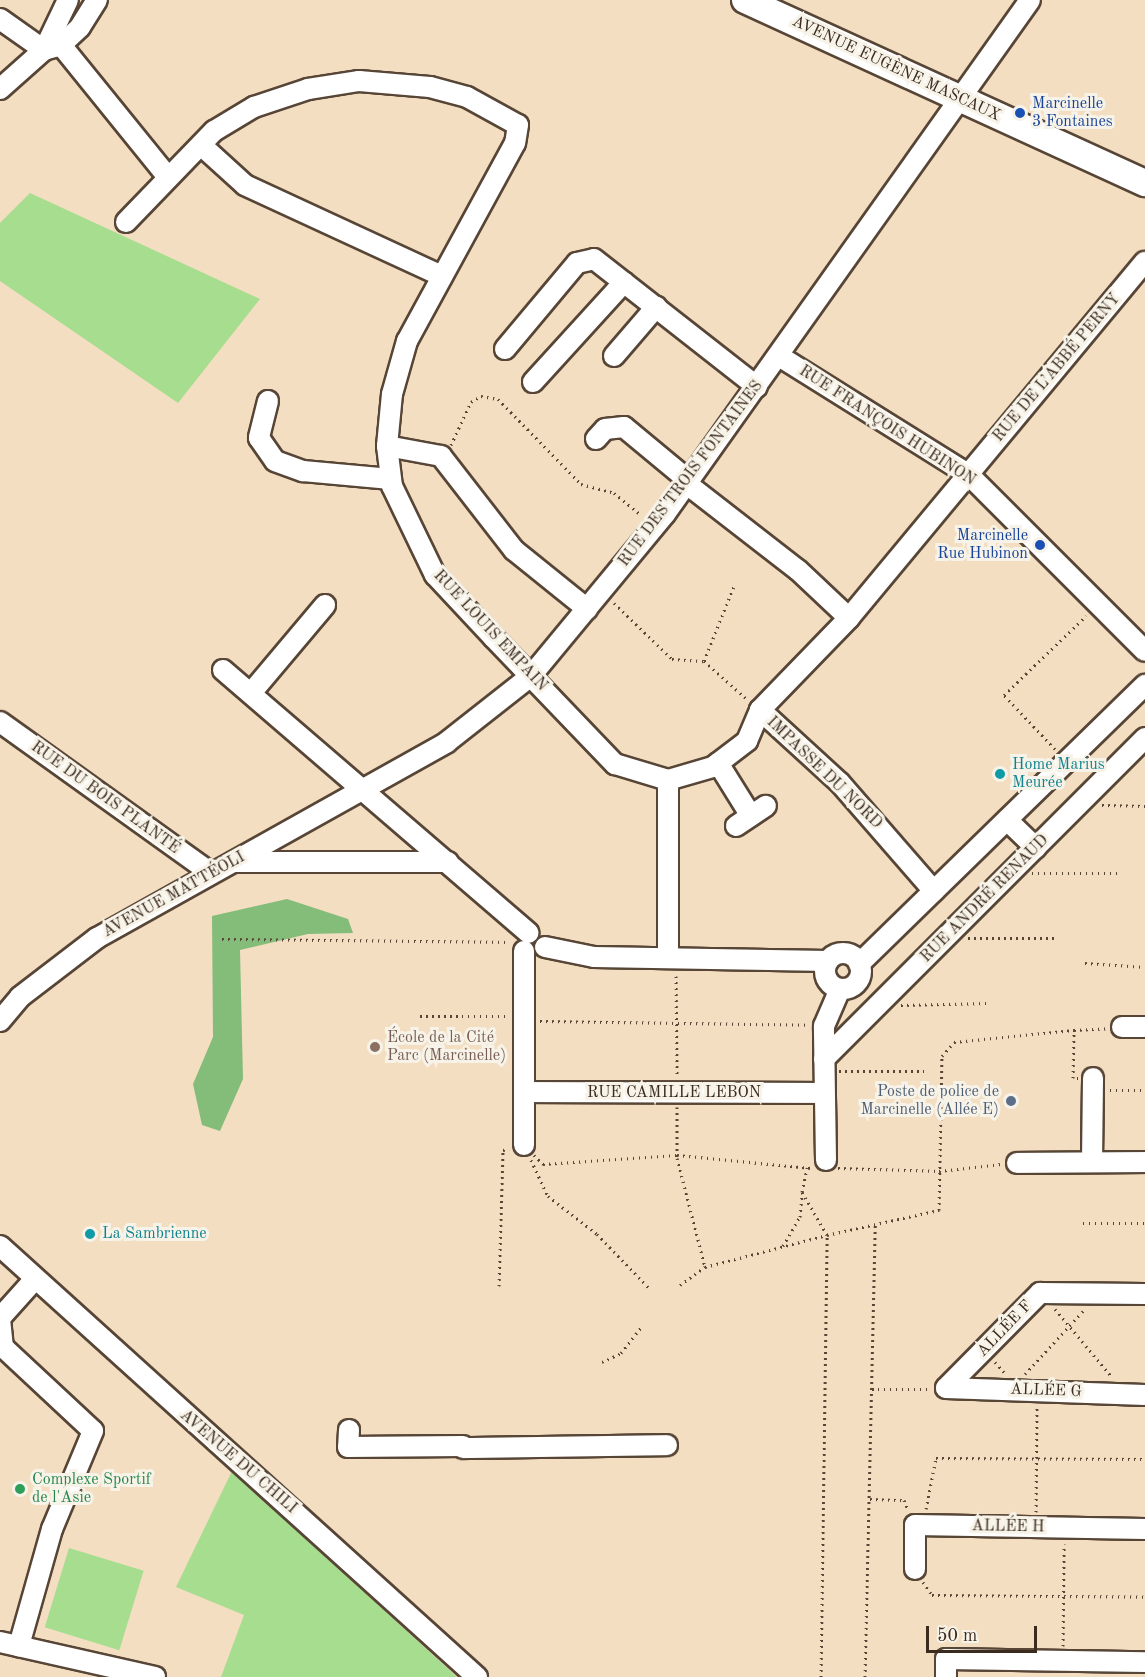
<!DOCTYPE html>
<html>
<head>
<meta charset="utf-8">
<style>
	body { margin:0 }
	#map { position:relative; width:1145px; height:1677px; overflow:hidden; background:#f3dec1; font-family:"Old Standard TT",serif }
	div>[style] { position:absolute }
	.green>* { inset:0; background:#a6dd8e; transform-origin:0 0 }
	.forest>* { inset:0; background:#84bc79 }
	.path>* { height:3px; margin-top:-1.5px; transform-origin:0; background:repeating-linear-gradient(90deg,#574536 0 1.5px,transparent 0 6px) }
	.roads { filter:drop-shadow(2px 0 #574536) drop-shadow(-2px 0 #574536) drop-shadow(0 2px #574536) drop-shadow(0 -2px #574536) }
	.minor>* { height:20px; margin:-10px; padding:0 10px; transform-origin:10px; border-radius:10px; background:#fff }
	.minor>.ring { margin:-10px; padding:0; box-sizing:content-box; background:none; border:20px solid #fff; border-radius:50% }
	.major>* { height:26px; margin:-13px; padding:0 13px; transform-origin:13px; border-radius:13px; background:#fff }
	.dots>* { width:16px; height:16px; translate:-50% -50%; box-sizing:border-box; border:3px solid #f7f3e8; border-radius:50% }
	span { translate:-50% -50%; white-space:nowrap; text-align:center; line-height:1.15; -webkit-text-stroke:6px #f7f3e8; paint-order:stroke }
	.street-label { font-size:16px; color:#3b2a1e }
	.transit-label { font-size:16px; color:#164399 }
	.left { translate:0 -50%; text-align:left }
	.right { translate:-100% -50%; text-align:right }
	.culture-label { font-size:16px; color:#0d838f }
	.education-label { font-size:16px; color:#785e54 }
	.service-label { font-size:16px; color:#4e5e75 }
	.leisure-label { font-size:16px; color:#27864d }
	.scale { position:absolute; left:926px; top:1626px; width:111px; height:27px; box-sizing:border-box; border:3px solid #3b2a1e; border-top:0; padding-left:8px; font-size:18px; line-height:21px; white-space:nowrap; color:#3b2a1e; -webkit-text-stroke:4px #f7f3e8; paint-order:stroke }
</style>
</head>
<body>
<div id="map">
	<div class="green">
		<div style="clip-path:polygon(30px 193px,260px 299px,178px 403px,0 281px,0 223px)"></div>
		<div style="clip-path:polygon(232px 1471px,457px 1677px,221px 1677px,244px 1615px,176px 1587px)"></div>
		<div style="left:69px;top:1548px;width:78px;height:83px;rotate:17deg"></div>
	</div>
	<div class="forest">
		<div style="clip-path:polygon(287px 899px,348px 919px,353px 933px,308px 934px,240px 950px,243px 1079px,220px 1131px,202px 1125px,193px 1084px,213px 1037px,212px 916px)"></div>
	</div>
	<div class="path">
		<div style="left:451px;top:445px;width:47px;rotate:-65.1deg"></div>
		<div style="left:471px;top:402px;width:12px;rotate:-31deg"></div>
		<div style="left:481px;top:396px;width:17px;rotate:10deg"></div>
		<div style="left:498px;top:399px;width:119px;rotate:45.7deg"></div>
		<div style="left:581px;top:484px;width:34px;rotate:15deg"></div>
		<div style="left:614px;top:493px;width:36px;rotate:39deg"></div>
		<div style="left:614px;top:603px;width:81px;rotate:44deg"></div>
		<div style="left:672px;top:659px;width:32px;rotate:4deg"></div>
		<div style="left:704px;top:661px;width:57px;rotate:41.5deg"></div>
		<div style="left:704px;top:661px;width:81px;rotate:-68.2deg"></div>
		<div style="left:1055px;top:749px;width:74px;rotate:-133.4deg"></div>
		<div style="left:1004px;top:695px;width:114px;rotate:-43.9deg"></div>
		<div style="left:1102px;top:805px;width:43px;rotate:1.3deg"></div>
		<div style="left:1032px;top:873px;width:89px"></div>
		<div style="left:968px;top:938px;width:86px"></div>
		<div style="left:222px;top:939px;width:288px;rotate:0.6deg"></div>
		<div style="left:1085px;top:963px;width:60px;rotate:3.8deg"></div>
		<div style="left:676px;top:976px;width:101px;rotate:89.4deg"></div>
		<div style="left:901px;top:1005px;width:85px;rotate:-1.3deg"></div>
		<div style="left:420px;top:1016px;width:89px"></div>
		<div style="left:540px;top:1021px;width:270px;rotate:0.8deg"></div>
		<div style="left:839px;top:1071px;width:85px"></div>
		<div style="left:1078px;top:1078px;width:5px;rotate:180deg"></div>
		<div style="left:1073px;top:1078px;width:48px;rotate:-88.8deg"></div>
		<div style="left:1074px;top:1030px;width:34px;rotate:-3deg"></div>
		<div style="left:1110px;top:1090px;width:35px"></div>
		<div style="left:677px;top:1107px;width:51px;rotate:90deg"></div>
		<div style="left:677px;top:1158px;width:113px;rotate:75.6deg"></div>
		<div style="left:534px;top:1155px;width:13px;rotate:45deg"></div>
		<div style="left:543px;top:1164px;width:134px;rotate:-3.8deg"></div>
		<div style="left:677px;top:1155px;width:135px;rotate:5.5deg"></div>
		<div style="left:531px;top:1160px;width:40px;rotate:65deg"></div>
		<div style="left:548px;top:1196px;width:62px;rotate:37.8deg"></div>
		<div style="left:597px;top:1234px;width:74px;rotate:46.1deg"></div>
		<div style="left:838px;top:1168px;width:101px;rotate:1.7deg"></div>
		<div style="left:939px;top:1171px;width:63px;rotate:-6.3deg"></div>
		<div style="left:1083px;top:1223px;width:62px"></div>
		<div style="left:783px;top:1246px;width:34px;rotate:-60deg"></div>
		<div style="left:800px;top:1217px;width:25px;rotate:-85deg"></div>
		<div style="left:680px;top:1285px;width:31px;rotate:-36deg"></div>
		<div style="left:705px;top:1267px;width:126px;rotate:-14.7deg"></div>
		<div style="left:827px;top:1235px;width:50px;rotate:-120.2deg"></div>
		<div style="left:802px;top:1192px;width:25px;rotate:-78deg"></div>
		<div style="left:499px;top:1286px;width:136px;rotate:-88.3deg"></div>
		<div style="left:503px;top:1150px;width:6px;rotate:-9deg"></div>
		<div style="left:1055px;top:1309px;width:89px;rotate:50deg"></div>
		<div style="left:602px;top:1362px;width:21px;rotate:-25deg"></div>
		<div style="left:621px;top:1353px;width:34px;rotate:-52deg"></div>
		<div style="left:995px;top:1362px;width:15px;rotate:48deg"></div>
		<div style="left:1025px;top:1374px;width:87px;rotate:-47.3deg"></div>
		<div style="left:872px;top:1389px;width:57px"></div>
		<div style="left:870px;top:1499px;width:34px;rotate:2deg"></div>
		<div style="left:904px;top:1500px;width:11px;rotate:68deg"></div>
		<div style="left:926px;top:1509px;width:52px;rotate:-78.9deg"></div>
		<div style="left:936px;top:1458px;width:209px;rotate:0.3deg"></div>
		<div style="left:1036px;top:1512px;width:105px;rotate:-89.5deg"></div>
		<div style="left:923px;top:1582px;width:16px;rotate:55deg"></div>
		<div style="left:932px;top:1595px;width:213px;rotate:0.5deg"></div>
		<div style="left:1063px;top:1646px;width:102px;rotate:-89.4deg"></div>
		<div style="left:821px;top:1677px;width:442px;rotate:-89.2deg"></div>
		<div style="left:827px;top:1235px;width:115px;rotate:-12.6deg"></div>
		<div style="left:939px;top:1210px;width:154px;rotate:-88.9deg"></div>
		<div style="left:942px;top:1056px;width:18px;rotate:-49deg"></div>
		<div style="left:954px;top:1042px;width:121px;rotate:-5.7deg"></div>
		<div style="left:865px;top:1677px;width:453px;rotate:-88.7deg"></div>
	</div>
	<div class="roads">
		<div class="minor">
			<div style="left:0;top:19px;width:54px;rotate:35.2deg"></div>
			<div style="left:44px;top:50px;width:18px;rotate:-16deg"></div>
			<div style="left:61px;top:45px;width:26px;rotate:-43deg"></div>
			<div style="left:80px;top:27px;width:32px;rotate:-58deg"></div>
			<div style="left:61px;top:45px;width:169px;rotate:51deg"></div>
			<div style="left:0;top:89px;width:59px;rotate:-41.6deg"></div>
			<div style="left:44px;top:50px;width:55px;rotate:-64.4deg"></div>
			<div style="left:201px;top:145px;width:59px;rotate:42.3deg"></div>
			<div style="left:245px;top:185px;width:217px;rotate:24.8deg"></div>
			<div style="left:126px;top:222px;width:127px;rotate:-46deg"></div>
			<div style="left:214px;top:131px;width:47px;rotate:-31deg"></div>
			<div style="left:254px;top:107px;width:57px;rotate:-18.4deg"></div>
			<div style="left:308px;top:89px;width:52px;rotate:-8.9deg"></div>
			<div style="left:359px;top:81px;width:71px;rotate:4.8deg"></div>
			<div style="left:430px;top:87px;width:38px;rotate:15deg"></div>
			<div style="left:467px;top:97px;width:58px;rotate:28.8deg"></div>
			<div style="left:518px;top:125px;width:18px;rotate:99deg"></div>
			<div style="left:515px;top:143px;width:226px;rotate:118.6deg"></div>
			<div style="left:407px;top:341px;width:55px;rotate:105.8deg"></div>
			<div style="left:392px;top:394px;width:52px;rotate:95.5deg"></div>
			<div style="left:387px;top:446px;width:40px;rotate:82.9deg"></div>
			<div style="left:392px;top:486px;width:99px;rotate:64.2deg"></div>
			<div style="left:435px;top:575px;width:86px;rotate:46.9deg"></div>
			<div style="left:494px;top:638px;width:175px;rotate:46.2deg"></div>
			<div style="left:615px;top:764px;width:55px;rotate:16.8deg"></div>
			<div style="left:668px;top:780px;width:47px;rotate:-16.1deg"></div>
			<div style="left:713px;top:767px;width:43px;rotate:-37.4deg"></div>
			<div style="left:747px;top:741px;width:34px;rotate:-67deg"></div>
			<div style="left:760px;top:710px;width:128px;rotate:-45.9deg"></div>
			<div style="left:849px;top:618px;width:463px;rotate:-50.3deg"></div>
			<div style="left:505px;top:349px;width:112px;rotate:-50.1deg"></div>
			<div style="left:577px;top:263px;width:17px;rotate:-13deg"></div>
			<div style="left:594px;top:259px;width:207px;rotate:38.1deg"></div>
			<div style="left:614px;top:356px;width:65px;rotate:-49.4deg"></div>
			<div style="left:779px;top:356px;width:223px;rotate:32deg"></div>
			<div style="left:968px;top:474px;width:250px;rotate:45deg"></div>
			<div style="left:533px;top:382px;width:135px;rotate:-47.7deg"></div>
			<div style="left:268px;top:401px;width:38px;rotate:104deg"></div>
			<div style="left:259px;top:438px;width:28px;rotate:55deg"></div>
			<div style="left:275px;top:461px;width:30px;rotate:20deg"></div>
			<div style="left:303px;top:471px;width:88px;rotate:5.2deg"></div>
			<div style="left:596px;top:439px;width:13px;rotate:-48deg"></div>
			<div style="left:605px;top:429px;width:19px;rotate:-6deg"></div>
			<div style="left:624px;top:427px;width:85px;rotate:39.7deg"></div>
			<div style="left:387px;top:446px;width:55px;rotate:10.5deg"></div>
			<div style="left:441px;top:456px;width:119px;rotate:52.2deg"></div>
			<div style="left:514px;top:550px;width:94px;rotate:38.9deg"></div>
			<div style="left:687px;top:484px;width:140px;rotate:37.8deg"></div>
			<div style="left:798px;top:570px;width:70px;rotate:43.3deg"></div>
			<div style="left:223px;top:670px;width:403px;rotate:40.7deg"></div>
			<div style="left:251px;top:693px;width:115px;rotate:-49.9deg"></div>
			<div style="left:760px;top:710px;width:108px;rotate:42.4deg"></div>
			<div style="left:840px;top:783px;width:143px;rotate:49deg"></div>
			<div style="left:0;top:722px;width:259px;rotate:35.6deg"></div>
			<div style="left:718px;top:763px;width:62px;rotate:58.1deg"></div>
			<div style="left:668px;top:780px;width:178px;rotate:90deg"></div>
			<div style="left:1007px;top:820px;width:40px;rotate:44deg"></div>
			<div style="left:736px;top:826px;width:36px;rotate:-34deg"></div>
			<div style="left:234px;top:862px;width:214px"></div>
			<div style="left:545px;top:947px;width:50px;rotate:11.5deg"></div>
			<div style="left:594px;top:957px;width:234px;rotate:1deg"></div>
			<div style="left:524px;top:951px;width:194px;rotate:90deg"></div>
			<div class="ring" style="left:825px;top:953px;width:16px;height:16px"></div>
			<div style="left:859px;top:964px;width:400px;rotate:-44.3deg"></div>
			<div style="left:0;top:1021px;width:31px;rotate:-50deg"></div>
			<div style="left:20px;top:997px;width:97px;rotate:-37.5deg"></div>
			<div style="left:97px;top:938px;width:401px;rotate:-29.2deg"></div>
			<div style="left:447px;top:742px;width:107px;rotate:-38.2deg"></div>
			<div style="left:531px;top:676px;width:210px;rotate:-50.4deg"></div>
			<div style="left:665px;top:514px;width:630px;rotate:-54.62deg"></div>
			<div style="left:1122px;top:1027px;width:23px"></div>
			<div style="left:824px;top:1059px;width:454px;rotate:-45deg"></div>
			<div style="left:525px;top:1092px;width:299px;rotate:0.2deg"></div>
			<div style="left:826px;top:1160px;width:134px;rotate:-90.9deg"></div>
			<div style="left:824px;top:1026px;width:40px;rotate:-66.6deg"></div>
			<div style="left:1092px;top:1162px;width:84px;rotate:-89.3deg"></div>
			<div style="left:1017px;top:1163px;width:128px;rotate:-0.4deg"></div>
			<div style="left:0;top:1246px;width:643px;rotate:42.1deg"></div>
			<div style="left:0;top:1318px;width:52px;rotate:-48.1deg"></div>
			<div style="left:0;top:1319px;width:28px;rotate:84deg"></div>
			<div style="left:3px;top:1347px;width:123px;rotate:43deg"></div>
			<div style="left:93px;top:1431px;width:106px;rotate:112.7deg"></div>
			<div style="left:52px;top:1529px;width:122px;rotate:105.8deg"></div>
			<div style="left:946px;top:1388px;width:134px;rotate:-45.3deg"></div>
			<div style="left:1040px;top:1293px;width:105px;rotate:0.5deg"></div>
			<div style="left:946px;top:1388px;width:199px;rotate:2deg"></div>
			<div style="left:349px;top:1430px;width:17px;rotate:93deg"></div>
			<div style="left:348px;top:1447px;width:115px;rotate:-0.5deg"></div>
			<div style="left:463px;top:1448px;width:204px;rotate:-0.8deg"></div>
			<div style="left:915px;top:1569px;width:44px;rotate:-90deg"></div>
			<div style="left:915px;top:1525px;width:230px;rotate:1deg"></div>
			<div style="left:0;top:1642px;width:159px;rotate:12.7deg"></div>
			<div style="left:946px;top:1677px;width:18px;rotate:-90deg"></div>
			<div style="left:946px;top:1659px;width:199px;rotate:0.9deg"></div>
		</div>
		<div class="major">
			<div style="left:745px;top:0;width:440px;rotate:24.6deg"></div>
		</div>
	</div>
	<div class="dots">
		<div style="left:1020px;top:113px;background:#1a4fb4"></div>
		<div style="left:1040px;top:545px;background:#1a4fb4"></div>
		<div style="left:1000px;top:774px;background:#0f9aa8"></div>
		<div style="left:375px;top:1047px;background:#8d6e63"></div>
		<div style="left:1011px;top:1101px;background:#5c6f8a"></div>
		<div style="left:90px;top:1234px;background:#0f9aa8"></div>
		<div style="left:20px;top:1489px;background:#2e9e5b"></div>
	</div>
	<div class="street-label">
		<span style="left:896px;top:69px;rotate:25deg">AVENUE EUGÈNE MASCAUX</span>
		<span style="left:1057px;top:368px;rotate:-50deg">RUE DE L’ABBÉ PERNY</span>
		<span style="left:887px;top:426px;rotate:33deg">RUE FRANÇOIS HUBINON</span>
		<span style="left:691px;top:474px;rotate:-53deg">RUE DES TROIS FONTAINES</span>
		<span style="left:490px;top:631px;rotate:47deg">RUE LOUIS EMPAIN</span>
		<span style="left:824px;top:773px;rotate:44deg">IMPASSE DU NORD</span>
		<span style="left:105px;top:798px;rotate:36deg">RUE DU BOIS PLANTÉ</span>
		<span style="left:174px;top:895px;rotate:-29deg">AVENUE MATTÉOLI</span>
		<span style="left:985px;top:899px;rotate:-45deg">RUE ANDRÉ RENAUD</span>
		<span style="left:674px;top:1093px">RUE CAMILLE LEBON</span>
		<span style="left:1005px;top:1329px;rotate:-46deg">ALLÉE F</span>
		<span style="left:1046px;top:1391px;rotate:2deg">ALLÉE G</span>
		<span style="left:238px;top:1462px;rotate:41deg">AVENUE DU CHILI</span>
		<span style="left:1008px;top:1527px;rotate:1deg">ALLÉE H</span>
	</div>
	<div class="transit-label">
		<span class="left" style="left:1032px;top:113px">Marcinelle<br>3 Fontaines</span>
		<span class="right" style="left:1028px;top:545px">Marcinelle<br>Rue Hubinon</span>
	</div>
	<div class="culture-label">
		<span class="left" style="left:1012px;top:774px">Home Marius<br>Meurée</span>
		<span class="left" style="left:102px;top:1234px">La Sambrienne</span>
	</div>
	<div class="education-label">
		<span class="left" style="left:387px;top:1047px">École de la Cité<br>Parc (Marcinelle)</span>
	</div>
	<div class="service-label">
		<span class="right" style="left:999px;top:1101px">Poste de police de<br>Marcinelle (Allée E)</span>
	</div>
	<div class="leisure-label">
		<span class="left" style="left:32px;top:1489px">Complexe Sportif<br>de l'Asie</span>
	</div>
	<div class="scale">50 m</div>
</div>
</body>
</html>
